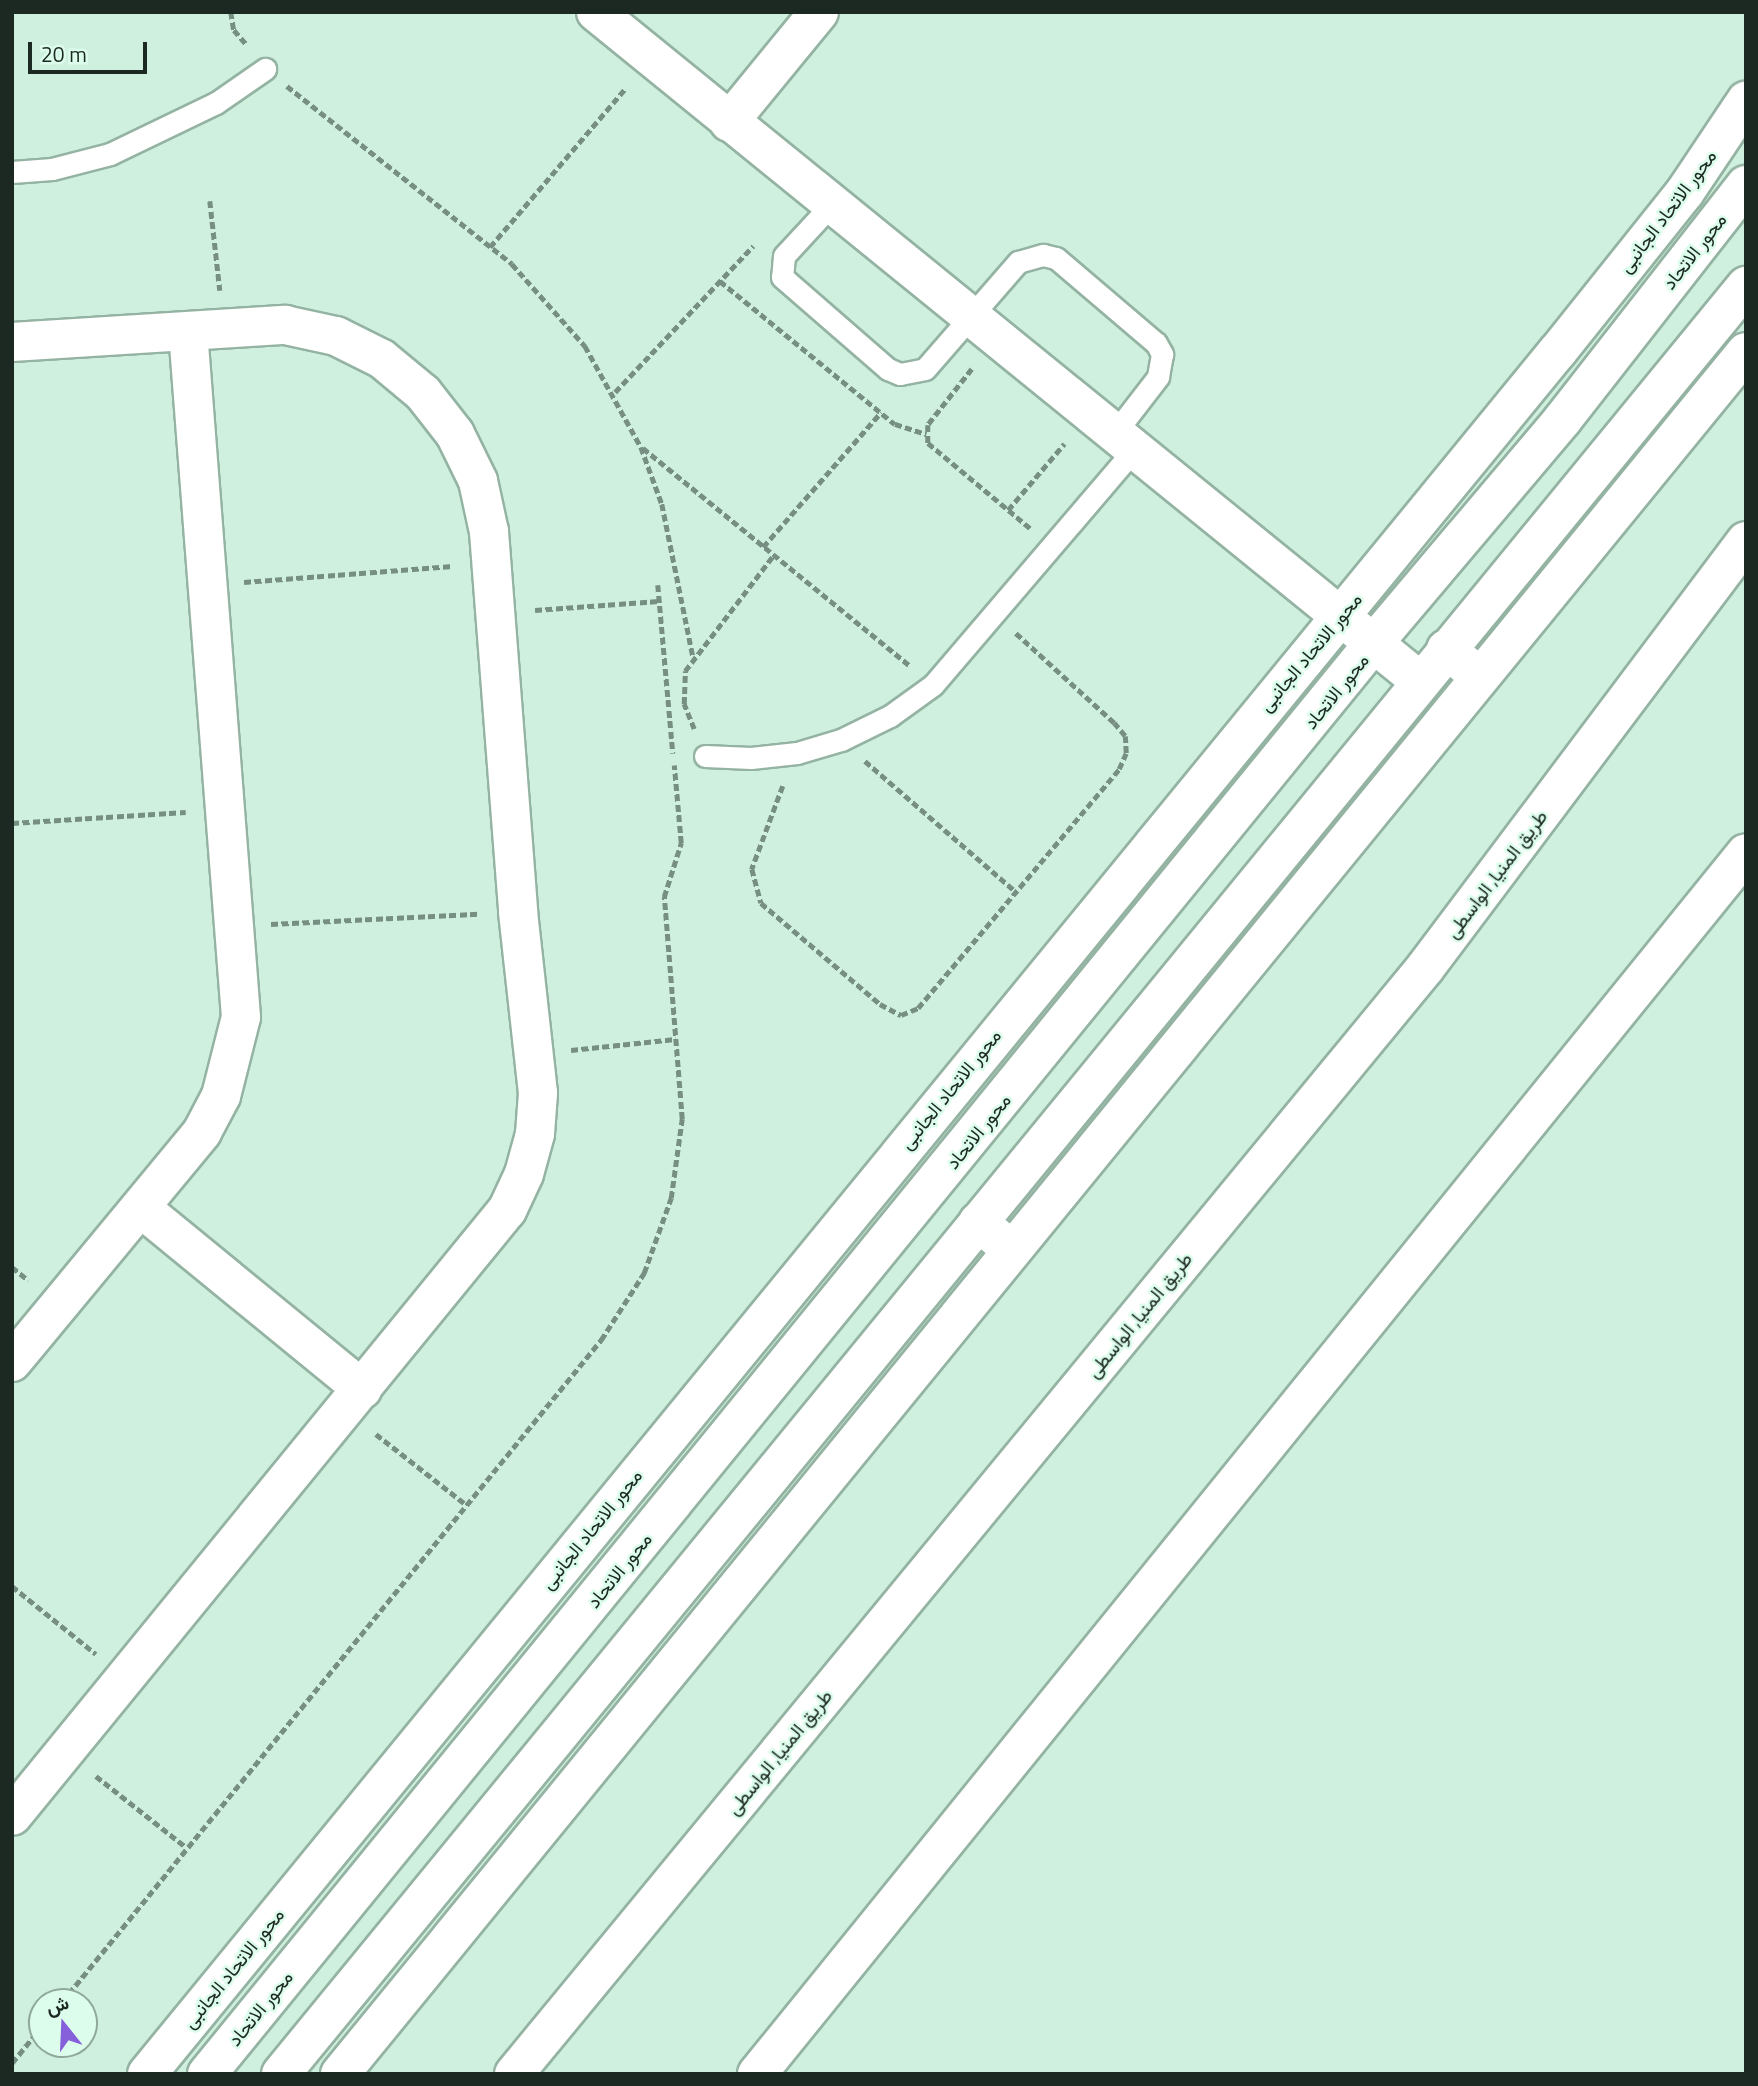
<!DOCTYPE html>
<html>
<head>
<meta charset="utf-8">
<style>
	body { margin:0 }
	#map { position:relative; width:1758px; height:2086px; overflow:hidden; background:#cff0de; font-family:"Titillium Web",Vazirmatn,sans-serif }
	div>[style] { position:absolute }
	.path>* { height:4.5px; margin-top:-2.25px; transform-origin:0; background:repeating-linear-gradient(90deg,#778e82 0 7px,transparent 0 10.5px) }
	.roads { filter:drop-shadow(2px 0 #94b3a2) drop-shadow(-2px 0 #94b3a2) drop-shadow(0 2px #94b3a2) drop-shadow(0 -2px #94b3a2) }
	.service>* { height:21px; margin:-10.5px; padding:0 10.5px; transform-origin:10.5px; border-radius:10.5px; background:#fff }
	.minor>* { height:38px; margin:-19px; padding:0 19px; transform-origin:19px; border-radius:19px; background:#fff }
	.tertiary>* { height:38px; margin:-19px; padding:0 19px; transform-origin:19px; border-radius:19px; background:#fff }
	.primary>* { height:38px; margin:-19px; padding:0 19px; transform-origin:19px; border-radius:19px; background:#fff }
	span { translate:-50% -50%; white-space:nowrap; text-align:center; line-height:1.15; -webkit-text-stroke:5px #dcfdec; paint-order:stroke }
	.street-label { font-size:19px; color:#1c2822 }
	.frame { position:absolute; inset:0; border:14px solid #1c2822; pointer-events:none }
	.north { position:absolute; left:28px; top:1988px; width:70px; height:70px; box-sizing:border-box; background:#dcfdec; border:2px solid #8fa89b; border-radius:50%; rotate:342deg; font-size:19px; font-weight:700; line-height:28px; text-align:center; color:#1c2822 }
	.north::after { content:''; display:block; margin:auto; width:24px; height:32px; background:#865fda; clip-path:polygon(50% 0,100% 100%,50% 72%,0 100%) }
	.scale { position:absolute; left:28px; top:42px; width:119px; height:32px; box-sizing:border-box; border:4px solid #1c2822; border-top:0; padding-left:9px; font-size:21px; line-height:24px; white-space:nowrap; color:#1c2822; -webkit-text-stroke:5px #dcfdec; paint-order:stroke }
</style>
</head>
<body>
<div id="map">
	<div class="path">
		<div style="left:231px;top:12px;width:18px;rotate:81deg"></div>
		<div style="left:234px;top:30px;width:20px;rotate:49deg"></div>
		<div style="left:287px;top:86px;width:287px;rotate:38.3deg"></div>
		<div style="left:512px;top:264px;width:110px;rotate:48.3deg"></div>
		<div style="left:585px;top:346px;width:115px;rotate:61deg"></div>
		<div style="left:641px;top:447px;width:61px;rotate:69.8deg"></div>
		<div style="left:662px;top:504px;width:155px;rotate:78.5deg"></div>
		<div style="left:210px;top:201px;width:90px;rotate:83.6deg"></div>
		<div style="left:490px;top:247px;width:209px;rotate:-49.5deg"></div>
		<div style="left:720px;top:281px;width:226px;rotate:39.3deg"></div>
		<div style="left:895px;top:424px;width:33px;rotate:18deg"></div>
		<div style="left:972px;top:369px;width:71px;rotate:128.2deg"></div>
		<div style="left:928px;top:425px;width:18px;rotate:90deg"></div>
		<div style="left:928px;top:443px;width:133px;rotate:39.8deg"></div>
		<div style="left:615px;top:392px;width:201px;rotate:-46.6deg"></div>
		<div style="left:643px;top:448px;width:345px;rotate:39.2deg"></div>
		<div style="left:1008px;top:510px;width:87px;rotate:-49.7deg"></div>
		<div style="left:763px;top:547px;width:179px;rotate:-48.8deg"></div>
		<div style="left:244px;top:582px;width:209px;rotate:-4.4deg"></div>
		<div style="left:658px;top:585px;width:169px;rotate:84.9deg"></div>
		<div style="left:535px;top:610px;width:124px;rotate:-4.2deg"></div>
		<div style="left:694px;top:729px;width:27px;rotate:-112deg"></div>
		<div style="left:684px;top:704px;width:33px;rotate:-88deg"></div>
		<div style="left:685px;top:671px;width:145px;rotate:-52.6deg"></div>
		<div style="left:865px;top:761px;width:198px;rotate:40.9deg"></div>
		<div style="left:783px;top:786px;width:89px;rotate:110.5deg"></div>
		<div style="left:752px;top:869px;width:35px;rotate:75deg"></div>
		<div style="left:761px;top:903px;width:156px;rotate:40.3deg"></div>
		<div style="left:880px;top:1004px;width:24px;rotate:28deg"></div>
		<div style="left:901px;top:1015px;width:18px;rotate:-22deg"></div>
		<div style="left:918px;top:1008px;width:312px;rotate:-49.9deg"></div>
		<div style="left:1119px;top:769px;width:17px;rotate:-66deg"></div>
		<div style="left:1126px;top:753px;width:17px;rotate:-93deg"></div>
		<div style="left:1125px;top:736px;width:17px;rotate:-130deg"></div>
		<div style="left:1114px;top:723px;width:134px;rotate:-137.7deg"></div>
		<div style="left:12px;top:823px;width:174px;rotate:-3.6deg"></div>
		<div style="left:271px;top:924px;width:208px;rotate:-2.8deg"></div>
		<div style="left:571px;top:1050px;width:105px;rotate:-6deg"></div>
		<div style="left:12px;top:1267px;width:21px;rotate:39deg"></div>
		<div style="left:376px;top:1434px;width:112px;rotate:38.1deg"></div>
		<div style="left:12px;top:1586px;width:108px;rotate:39deg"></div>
		<div style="left:96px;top:1776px;width:115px;rotate:38.3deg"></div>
		<div style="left:62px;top:2002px;width:854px;rotate:-50.85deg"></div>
		<div style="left:601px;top:1340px;width:80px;rotate:-57.3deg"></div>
		<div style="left:644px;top:1273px;width:80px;rotate:-70.2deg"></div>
		<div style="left:671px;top:1198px;width:80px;rotate:-82.1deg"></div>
		<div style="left:682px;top:1119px;width:223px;rotate:-94.6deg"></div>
		<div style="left:664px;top:897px;width:57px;rotate:-72.5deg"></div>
		<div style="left:681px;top:843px;width:78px;rotate:-95.1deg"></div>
		<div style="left:12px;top:2063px;width:48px;rotate:-51deg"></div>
	</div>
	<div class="roads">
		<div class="service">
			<div style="left:12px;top:172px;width:40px;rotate:-4.3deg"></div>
			<div style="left:52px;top:169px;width:60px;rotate:-14.5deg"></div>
			<div style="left:110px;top:154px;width:118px;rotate:-25.7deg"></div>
			<div style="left:216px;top:103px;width:60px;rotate:-34.8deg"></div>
			<div style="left:831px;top:205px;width:69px;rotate:132.7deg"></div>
			<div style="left:784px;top:256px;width:21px;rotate:95deg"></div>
			<div style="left:782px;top:277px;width:140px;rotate:41deg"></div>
			<div style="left:888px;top:369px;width:13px;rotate:23deg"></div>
			<div style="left:900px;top:374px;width:25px;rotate:-11deg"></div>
			<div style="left:925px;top:369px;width:142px;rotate:-49deg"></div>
			<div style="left:1018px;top:262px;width:26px;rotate:-16deg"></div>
			<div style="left:1043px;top:255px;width:13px;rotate:13deg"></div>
			<div style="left:1056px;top:258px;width:131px;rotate:40.4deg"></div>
			<div style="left:1156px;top:343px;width:13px;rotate:61deg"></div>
			<div style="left:1162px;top:354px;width:23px;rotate:100deg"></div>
			<div style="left:1158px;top:377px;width:72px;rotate:127.7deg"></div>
			<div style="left:705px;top:756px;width:46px;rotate:2.5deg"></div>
			<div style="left:751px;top:758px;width:46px;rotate:-6.2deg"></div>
			<div style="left:797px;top:753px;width:46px;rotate:-16.5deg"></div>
			<div style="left:841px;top:740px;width:55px;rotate:-26.1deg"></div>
			<div style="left:890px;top:716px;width:53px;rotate:-35.8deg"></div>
			<div style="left:933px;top:685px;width:309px;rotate:-49.5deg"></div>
		</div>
		<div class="minor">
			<div style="left:596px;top:12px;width:1061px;rotate:39.07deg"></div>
			<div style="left:729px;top:122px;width:142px;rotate:-50.7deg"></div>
			<div style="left:12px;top:342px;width:274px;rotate:-3.6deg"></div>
			<div style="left:285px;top:325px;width:52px;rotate:12.2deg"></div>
			<div style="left:336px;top:336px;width:51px;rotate:26.6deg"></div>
			<div style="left:382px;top:359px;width:53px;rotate:39.7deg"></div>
			<div style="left:423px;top:393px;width:52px;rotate:52deg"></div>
			<div style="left:455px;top:434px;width:52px;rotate:63.9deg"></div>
			<div style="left:478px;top:481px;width:52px;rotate:77.8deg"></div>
			<div style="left:489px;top:532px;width:381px;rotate:85.6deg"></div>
			<div style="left:518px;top:912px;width:182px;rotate:83.7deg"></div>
			<div style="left:538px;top:1093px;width:41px;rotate:94.2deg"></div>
			<div style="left:535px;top:1134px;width:41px;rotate:105.4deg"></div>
			<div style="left:524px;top:1174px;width:40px;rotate:115deg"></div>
			<div style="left:507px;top:1210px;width:782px;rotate:129.24deg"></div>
			<div style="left:141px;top:1208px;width:286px;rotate:39.3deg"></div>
			<div style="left:12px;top:1362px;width:298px;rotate:-50.4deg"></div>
			<div style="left:202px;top:1132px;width:41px;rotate:-62.2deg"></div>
			<div style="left:221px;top:1096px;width:81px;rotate:-75.8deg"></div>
			<div style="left:241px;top:1017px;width:688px;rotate:-94.42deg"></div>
			<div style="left:147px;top:2074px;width:2227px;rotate:-50.69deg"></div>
			<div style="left:1558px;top:351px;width:203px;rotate:-51.4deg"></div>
			<div style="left:1685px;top:192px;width:110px;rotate:-56.2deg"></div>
			<div style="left:340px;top:2074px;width:2223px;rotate:-50.77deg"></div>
		</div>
		<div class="tertiary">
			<div style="left:1446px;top:649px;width:43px;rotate:39.3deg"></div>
			<div style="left:978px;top:1222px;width:44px;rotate:39.5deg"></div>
			<div style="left:207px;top:2074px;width:1845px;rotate:-50.81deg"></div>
			<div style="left:1373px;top:644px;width:294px;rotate:-49.8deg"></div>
			<div style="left:1563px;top:419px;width:297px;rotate:-52deg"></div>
			<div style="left:281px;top:2074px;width:2312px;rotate:-50.67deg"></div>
		</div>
		<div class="primary">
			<div style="left:514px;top:2074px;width:1433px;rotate:-50.52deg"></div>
			<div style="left:1425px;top:968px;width:534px;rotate:-53.07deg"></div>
			<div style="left:757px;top:2074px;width:1571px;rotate:-50.99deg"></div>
		</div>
	</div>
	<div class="street-label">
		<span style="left:1667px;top:211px;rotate:-53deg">محور الاتحاد الجانبى</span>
		<span style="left:1694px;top:251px;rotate:-52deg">محور الاتحاد</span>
		<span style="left:1310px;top:652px;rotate:-50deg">محور الاتحاد الجانبى</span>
		<span style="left:1336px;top:691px;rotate:-51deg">محور الاتحاد</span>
		<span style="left:1496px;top:874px;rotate:-53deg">طريق المنيا, الواسطى</span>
		<span style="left:950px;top:1089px;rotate:-51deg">محور الاتحاد الجانبى</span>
		<span style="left:978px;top:1131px;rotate:-51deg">محور الاتحاد</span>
		<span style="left:1139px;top:1315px;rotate:-51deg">طريق المنيا, الواسطى</span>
		<span style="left:591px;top:1529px;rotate:-51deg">محور الاتحاد الجانبى</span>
		<span style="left:619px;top:1570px;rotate:-51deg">محور الاتحاد</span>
		<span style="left:779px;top:1752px;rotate:-51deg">طريق المنيا, الواسطى</span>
		<span style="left:233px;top:1968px;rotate:-51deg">محور الاتحاد الجانبى</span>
		<span style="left:260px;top:2008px;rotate:-51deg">محور الاتحاد</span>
	</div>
	<div class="frame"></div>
	<div class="north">ش</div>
	<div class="scale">20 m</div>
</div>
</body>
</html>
